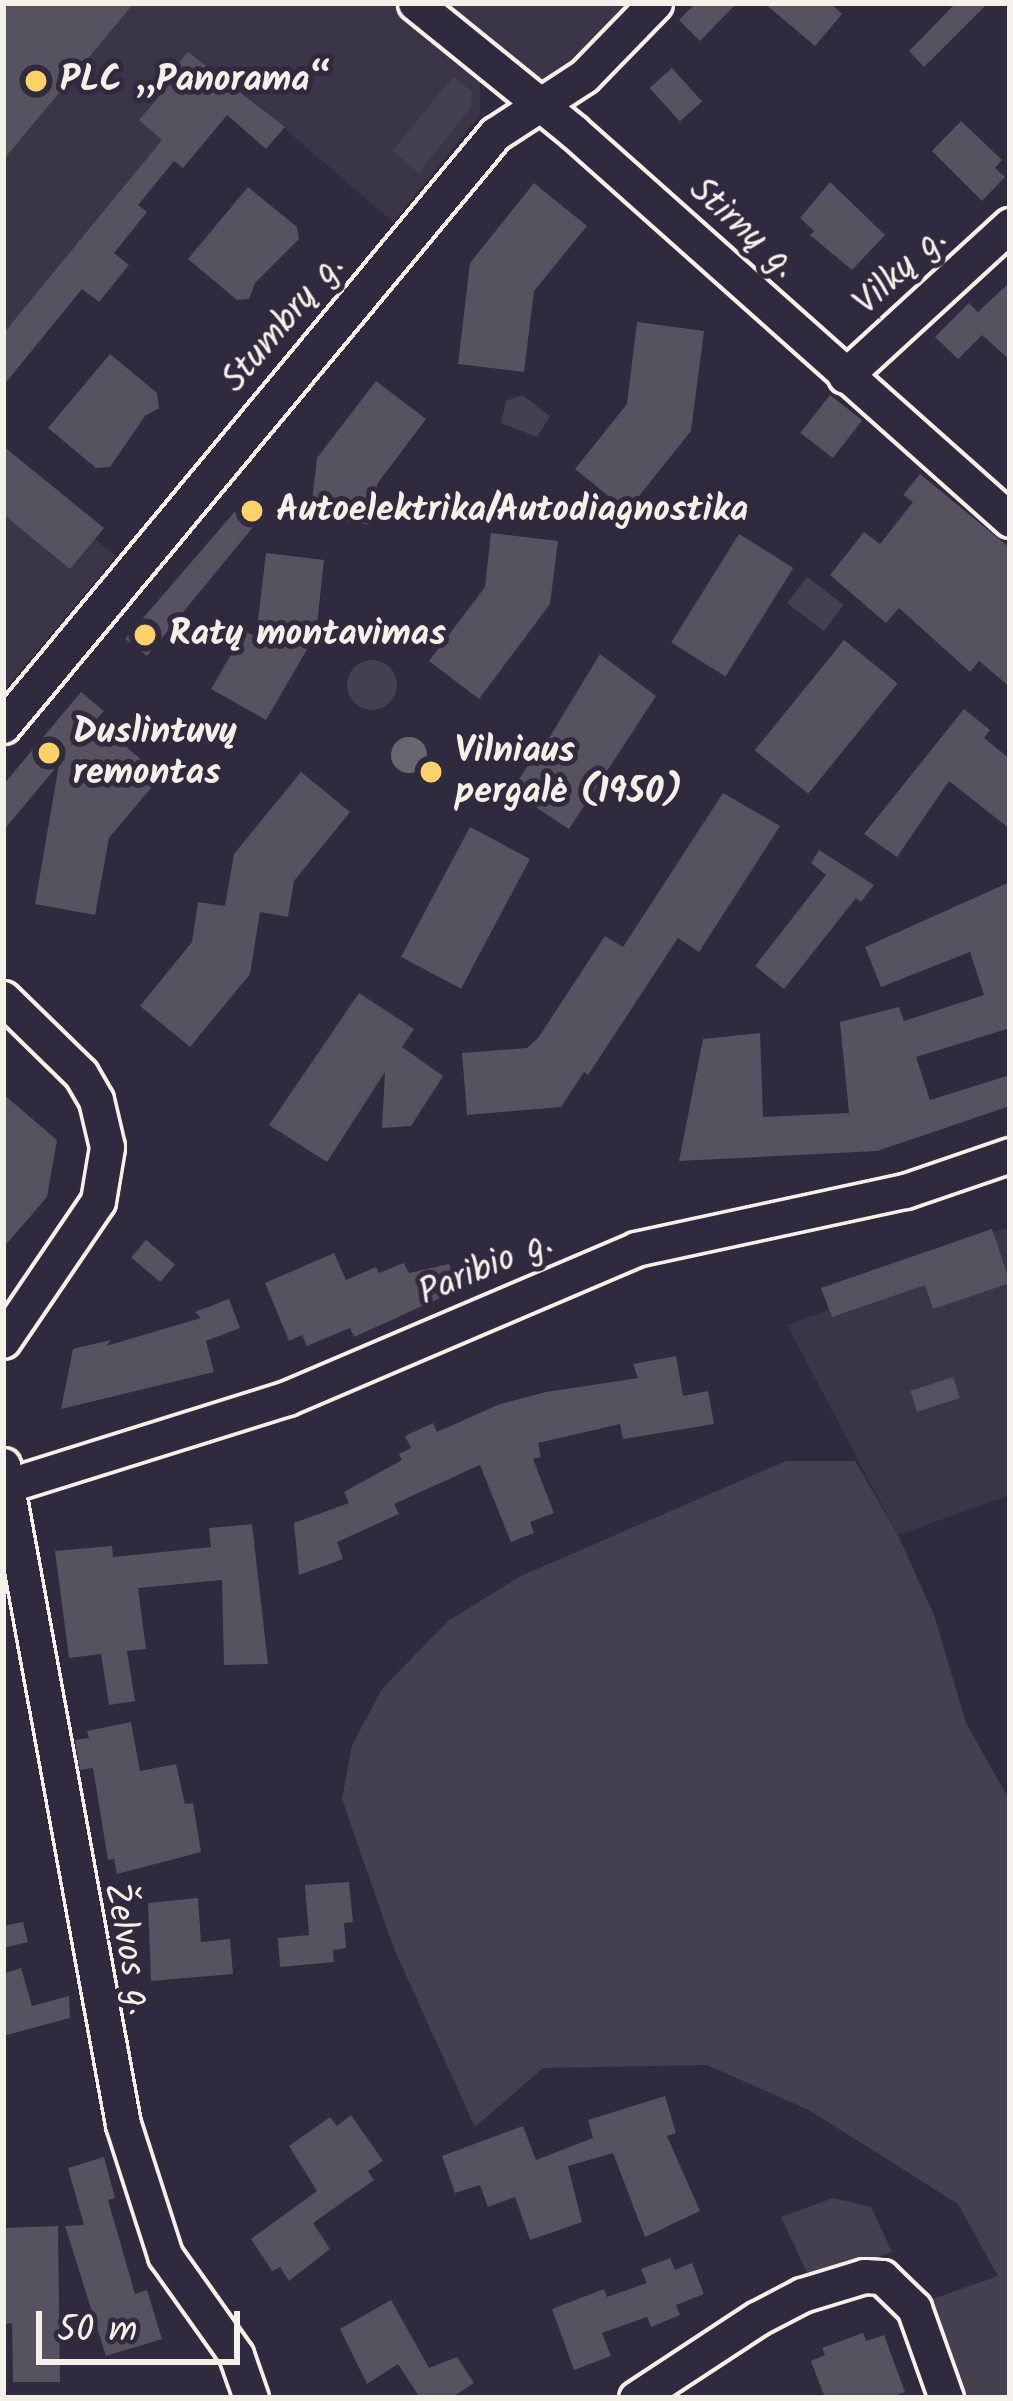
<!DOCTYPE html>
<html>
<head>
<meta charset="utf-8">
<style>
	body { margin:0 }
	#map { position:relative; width:1013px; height:2401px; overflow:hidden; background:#2f2a3d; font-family:Kalam,sans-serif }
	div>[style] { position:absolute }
	.built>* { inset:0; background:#3b3647 }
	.green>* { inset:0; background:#454050; transform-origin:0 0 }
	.round { border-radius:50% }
	.water>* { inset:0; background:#6a6670 }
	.building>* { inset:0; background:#56525f; transform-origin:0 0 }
	.roads { filter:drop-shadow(3px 0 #f4f1e8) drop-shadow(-3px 0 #f4f1e8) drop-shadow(0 3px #f4f1e8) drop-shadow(0 -3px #f4f1e8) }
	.minor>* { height:33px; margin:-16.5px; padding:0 16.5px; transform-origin:16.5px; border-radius:16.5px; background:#2f2a3d }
	.dots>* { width:33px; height:33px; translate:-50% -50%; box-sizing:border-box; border:6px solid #2f2a3d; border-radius:50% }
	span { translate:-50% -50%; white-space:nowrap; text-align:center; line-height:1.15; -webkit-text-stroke:10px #2f2a3d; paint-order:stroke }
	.poi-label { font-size:36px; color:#f4f1e8; font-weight:700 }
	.left { translate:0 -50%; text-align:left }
	.street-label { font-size:36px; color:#f4f1e8 }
	.frame { position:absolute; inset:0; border:6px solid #f4f1e8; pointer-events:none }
	.scale { position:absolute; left:36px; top:2311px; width:204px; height:54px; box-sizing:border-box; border:6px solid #f4f1e8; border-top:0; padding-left:15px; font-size:36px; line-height:42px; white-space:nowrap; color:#f4f1e8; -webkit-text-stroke:9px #2f2a3d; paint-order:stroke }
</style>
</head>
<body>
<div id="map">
	<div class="built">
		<div style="clip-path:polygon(3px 3px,389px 3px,471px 70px,480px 83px,480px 115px,393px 222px,220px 73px,3px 334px)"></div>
		<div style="clip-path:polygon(434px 3px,631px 3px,562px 73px,539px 80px,528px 78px)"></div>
		<div style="clip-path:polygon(3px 446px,104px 528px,95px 539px,116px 556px,3px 692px)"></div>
		<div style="clip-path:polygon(1010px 1227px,1010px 1495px,898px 1535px,787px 1325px,829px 1310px,821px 1288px)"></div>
	</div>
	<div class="green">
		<div style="clip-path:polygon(453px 77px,472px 92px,471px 107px,419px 173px,392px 151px)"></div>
		<div style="clip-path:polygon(522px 395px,550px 416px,537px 437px,501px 423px,506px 401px)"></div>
		<div style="left:807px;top:577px;width:46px;height:33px;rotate:37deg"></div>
		<div class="round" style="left:347px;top:660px;width:50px;height:50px"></div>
		<div style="clip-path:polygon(786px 1461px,855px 1461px,898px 1535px,934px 1615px,966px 1723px,1010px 1801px,1010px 2398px,967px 2398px,930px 2300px,998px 2276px,958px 2204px,809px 2110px,707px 2065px,543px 2068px,475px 2127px,394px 1949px,342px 1799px,352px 1745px,382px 1689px,448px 1621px,521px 1576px)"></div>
		<div style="clip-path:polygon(833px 2198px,871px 2207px,892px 2252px,810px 2279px,781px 2217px)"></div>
	</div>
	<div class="water">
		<div class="round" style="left:391px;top:737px;width:36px;height:36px"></div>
	</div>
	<div class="building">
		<div style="clip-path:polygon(3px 3px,134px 3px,3px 160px)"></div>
		<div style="clip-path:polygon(696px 3px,737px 3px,700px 41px,679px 20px)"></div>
		<div style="clip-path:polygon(764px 3px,830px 3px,842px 14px,815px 46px)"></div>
		<div style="clip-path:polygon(956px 3px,988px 3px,924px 67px,909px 51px)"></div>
		<div style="clip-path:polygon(188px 52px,285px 127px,266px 149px,227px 115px,183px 168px,174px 161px,138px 205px,147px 212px,114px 253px,129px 265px,99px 302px,82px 289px,3px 386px,3px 334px,162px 140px,139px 120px,175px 78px,170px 73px)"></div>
		<div style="left:672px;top:68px;width:45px;height:30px;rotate:48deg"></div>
		<div style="clip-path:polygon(961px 121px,1002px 160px,995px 168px,1005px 177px,982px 201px,932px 151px)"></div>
		<div style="clip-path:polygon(830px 182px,885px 235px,852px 270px,810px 235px,814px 231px,800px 218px)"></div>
		<div style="clip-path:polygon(534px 183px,587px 226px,534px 291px,524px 372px,458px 364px,470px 263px)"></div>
		<div style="clip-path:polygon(248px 187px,297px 227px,299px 239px,255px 283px,249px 299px,237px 300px,188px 259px)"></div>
		<div style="clip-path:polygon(1010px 282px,1010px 360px,982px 335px,958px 359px,935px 337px,969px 303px,978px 312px)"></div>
		<div style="clip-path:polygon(637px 322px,704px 331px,691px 431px,627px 511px,575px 469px,627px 404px)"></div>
		<div style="clip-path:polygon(110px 354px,157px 393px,159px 408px,145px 416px,110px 467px,96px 468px,48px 428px)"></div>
		<div style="clip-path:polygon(376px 381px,426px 419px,377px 484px,372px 525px,310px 518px,317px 458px)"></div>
		<div style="left:830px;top:395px;width:41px;height:48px;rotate:38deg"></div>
		<div style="clip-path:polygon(3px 446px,104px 528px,70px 569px,3px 514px)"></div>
		<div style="clip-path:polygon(920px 474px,1010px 548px,1010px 687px,979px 661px,970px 672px,899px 608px,886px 623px,830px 575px,864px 532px,880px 544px,913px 502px,903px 495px)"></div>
		<div style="clip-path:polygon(250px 494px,268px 509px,147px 656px,125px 639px)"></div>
		<div style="clip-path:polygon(491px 533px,558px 541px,550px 604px,479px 699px,429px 661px,485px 587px)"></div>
		<div style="left:739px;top:534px;width:64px;height:128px;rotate:32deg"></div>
		<div style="clip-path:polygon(266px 553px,324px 560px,316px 634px,266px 720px,211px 689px,245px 631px,256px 637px)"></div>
		<div style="left:844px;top:640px;width:69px;height:142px;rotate:39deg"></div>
		<div style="clip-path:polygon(600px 654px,656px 696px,569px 829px,511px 791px,529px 764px,532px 766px)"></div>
		<div style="clip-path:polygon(81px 692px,104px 711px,95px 721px,161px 776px,109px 838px,95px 915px,35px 904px,59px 764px,3px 831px,3px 785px)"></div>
		<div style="clip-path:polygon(964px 709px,990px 730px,984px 738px,1010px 759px,1010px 829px,949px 781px,897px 857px,864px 834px)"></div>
		<div style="clip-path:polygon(301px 772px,350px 812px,294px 881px,288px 917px,260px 912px,250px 974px,190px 1047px,140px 1006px,192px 942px,198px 902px,225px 906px,234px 854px)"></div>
		<div style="clip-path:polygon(723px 793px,780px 826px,699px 952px,678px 938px,588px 1075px,584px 1072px,561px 1107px,467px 1115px,462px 1053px,527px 1048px,538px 1038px,605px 936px,623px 947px)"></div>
		<div style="left:470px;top:827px;width:68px;height:147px;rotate:28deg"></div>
		<div style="clip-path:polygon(819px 850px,874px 885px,861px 902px,856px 898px,784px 989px,755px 966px,826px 875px,811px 863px)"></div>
		<div style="clip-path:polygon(1010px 882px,1010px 1028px,916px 1057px,930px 1100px,1010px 1075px,1010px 1106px,877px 1151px,679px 1161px,703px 1039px,760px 1033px,763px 1117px,849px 1113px,840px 1022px,899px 1007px,904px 1021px,984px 995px,970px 952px,881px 987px,865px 947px)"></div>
		<div style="clip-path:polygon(359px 993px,414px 1029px,402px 1047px,443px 1076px,411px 1126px,382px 1128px,385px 1072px,327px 1162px,269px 1125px)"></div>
		<div style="clip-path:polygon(3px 1094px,57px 1140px,47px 1197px,3px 1248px)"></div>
		<div style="clip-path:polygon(992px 1229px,1010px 1283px,933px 1309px,925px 1285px,832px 1317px,821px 1288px)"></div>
		<div style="left:146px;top:1240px;width:38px;height:23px;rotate:40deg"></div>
		<div style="clip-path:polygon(334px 1253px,346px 1280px,376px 1267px,379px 1273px,404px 1263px,409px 1273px,449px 1264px,460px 1289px,354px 1337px,350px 1328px,307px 1346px,302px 1335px,289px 1341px,265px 1283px)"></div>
		<div style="clip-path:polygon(229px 1299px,240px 1328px,206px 1341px,214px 1372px,61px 1409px,73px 1349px,111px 1340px,106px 1346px,201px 1318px,195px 1312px)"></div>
		<div style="clip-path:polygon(676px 1356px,683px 1396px,708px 1391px,714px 1424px,623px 1439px,620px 1424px,538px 1443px,541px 1457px,533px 1459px,554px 1513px,530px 1522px,534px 1533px,511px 1542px,480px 1465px,394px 1504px,399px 1514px,337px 1542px,343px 1559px,299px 1575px,294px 1523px,349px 1503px,344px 1492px,402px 1460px,399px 1454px,411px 1448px,405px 1436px,433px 1423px,437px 1432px,500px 1404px,546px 1392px,638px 1378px,633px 1364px)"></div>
		<div style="left:953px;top:1377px;width:22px;height:45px;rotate:72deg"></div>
		<div style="clip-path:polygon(252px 1524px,268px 1664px,224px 1665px,222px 1580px,138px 1588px,146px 1649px,127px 1651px,135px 1701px,109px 1705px,101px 1654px,69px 1658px,55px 1551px,112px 1546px,113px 1557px,211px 1547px,209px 1528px)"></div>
		<div style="clip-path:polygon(131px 1722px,140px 1771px,176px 1764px,185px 1804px,193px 1803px,201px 1852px,117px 1874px,114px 1859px,108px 1860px,93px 1768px,80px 1770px,75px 1740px,89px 1738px,87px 1731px)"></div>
		<div style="clip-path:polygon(349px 1882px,353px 1922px,344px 1923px,346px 1948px,333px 1950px,334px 1962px,280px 1967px,278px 1938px,309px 1935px,305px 1885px)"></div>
		<div style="clip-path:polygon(198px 1898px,201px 1942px,230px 1939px,233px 1974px,151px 1981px,148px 1903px)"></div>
		<div style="clip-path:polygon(23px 1922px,28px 1942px,3px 1948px,3px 1926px)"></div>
		<div style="clip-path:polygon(21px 1968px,32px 2006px,69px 1996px,70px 2018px,3px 2036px,3px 1974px)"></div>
		<div style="clip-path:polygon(665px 2096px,676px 2133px,667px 2136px,700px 2211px,645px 2237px,613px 2153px,568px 2166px,582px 2222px,530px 2240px,515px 2197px,488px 2207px,480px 2185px,455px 2193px,442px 2156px,523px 2126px,536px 2160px,593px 2138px,588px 2120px)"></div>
		<div style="clip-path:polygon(351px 2115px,383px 2161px,368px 2171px,374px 2180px,313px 2223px,330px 2249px,289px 2281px,280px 2267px,272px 2271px,251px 2239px,317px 2191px,289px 2146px,330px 2117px,337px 2126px)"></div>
		<div style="clip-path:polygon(104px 2157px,115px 2198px,108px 2200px,135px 2294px,147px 2290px,162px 2339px,106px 2356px,65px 2226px,84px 2225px,68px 2168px)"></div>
		<div style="clip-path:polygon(58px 2226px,60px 2382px,13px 2382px,12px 2323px,3px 2324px,3px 2228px)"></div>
		<div style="clip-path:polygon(670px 2258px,675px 2270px,692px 2263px,704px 2294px,676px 2305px,680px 2315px,651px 2327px,647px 2317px,602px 2333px,611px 2356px,574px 2370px,552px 2309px,604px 2289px,607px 2297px,647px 2283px,641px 2269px)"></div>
		<div style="clip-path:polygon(391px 2300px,429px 2368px,457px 2357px,474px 2383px,451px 2398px,420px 2398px,398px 2364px,367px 2384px,340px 2329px)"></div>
		<div style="clip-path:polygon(863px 2333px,866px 2341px,884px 2335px,905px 2392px,888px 2398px,825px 2398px,811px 2361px,825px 2355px,822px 2348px)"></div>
	</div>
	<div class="roads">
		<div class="minor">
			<div style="left:415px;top:3px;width:203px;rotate:39deg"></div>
			<div style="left:573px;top:131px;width:585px;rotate:41.67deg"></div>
			<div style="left:845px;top:376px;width:224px;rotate:-42.5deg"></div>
			<div style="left:3px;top:726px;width:770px;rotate:-50.27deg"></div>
			<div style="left:495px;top:134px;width:106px;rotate:-33.1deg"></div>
			<div style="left:584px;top:76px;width:102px;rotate:-45.8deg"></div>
			<div style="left:3px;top:998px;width:109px;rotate:44.3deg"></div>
			<div style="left:81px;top:1074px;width:30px;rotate:60deg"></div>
			<div style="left:96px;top:1100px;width:48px;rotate:76.8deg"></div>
			<div style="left:107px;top:1147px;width:55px;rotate:99.5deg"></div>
			<div style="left:98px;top:1201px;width:169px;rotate:124.2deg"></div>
			<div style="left:3px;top:1465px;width:670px;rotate:79.68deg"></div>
			<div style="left:123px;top:2124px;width:138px;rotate:72.2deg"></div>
			<div style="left:165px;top:2255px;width:123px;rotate:54.6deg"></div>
			<div style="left:236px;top:2355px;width:46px;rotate:70.8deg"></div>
			<div style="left:3px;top:1487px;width:298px;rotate:-17.4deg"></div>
			<div style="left:287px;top:1398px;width:379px;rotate:-23.1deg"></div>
			<div style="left:636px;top:1249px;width:275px;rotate:-12.2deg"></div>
			<div style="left:905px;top:1191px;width:111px;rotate:-18.9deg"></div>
			<div style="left:636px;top:2398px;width:146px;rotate:-33.3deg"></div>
			<div style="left:758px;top:2318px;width:50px;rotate:-27.6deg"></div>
			<div style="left:802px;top:2295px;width:65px;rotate:-17deg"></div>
			<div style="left:864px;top:2276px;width:18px;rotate:3deg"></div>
			<div style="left:882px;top:2277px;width:45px;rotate:44.1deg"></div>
			<div style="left:914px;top:2308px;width:96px;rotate:70.4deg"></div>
		</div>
	</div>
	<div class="dots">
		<div style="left:36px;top:81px;background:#ffd166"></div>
		<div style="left:252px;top:511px;background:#ffd166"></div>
		<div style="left:145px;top:635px;background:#ffd166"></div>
		<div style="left:49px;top:753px;background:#ffd166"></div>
		<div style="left:431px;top:772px;background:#ffd166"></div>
	</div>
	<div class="poi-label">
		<span class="left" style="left:60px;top:81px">PLC „Panorama“</span>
		<span class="left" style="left:276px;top:511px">Autoelektrika/Autodiagnostika</span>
		<span class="left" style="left:169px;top:635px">Ratų montavimas</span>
		<span class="left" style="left:73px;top:753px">Duslintuvų<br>remontas</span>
		<span class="left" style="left:455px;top:772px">Vilniaus<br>pergalė (1950)</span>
	</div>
	<div class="street-label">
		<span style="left:742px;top:229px;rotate:42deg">Stirnų g.</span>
		<span style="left:901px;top:272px;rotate:-43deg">Vilkų g.</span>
		<span style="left:284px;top:324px;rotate:-50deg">Stumbrų g.</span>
		<span style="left:486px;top:1269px;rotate:-23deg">Paribio g.</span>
		<span style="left:127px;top:1949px;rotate:79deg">Želvos g.</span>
	</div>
	<div class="frame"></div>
	<div class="scale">50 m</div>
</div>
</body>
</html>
